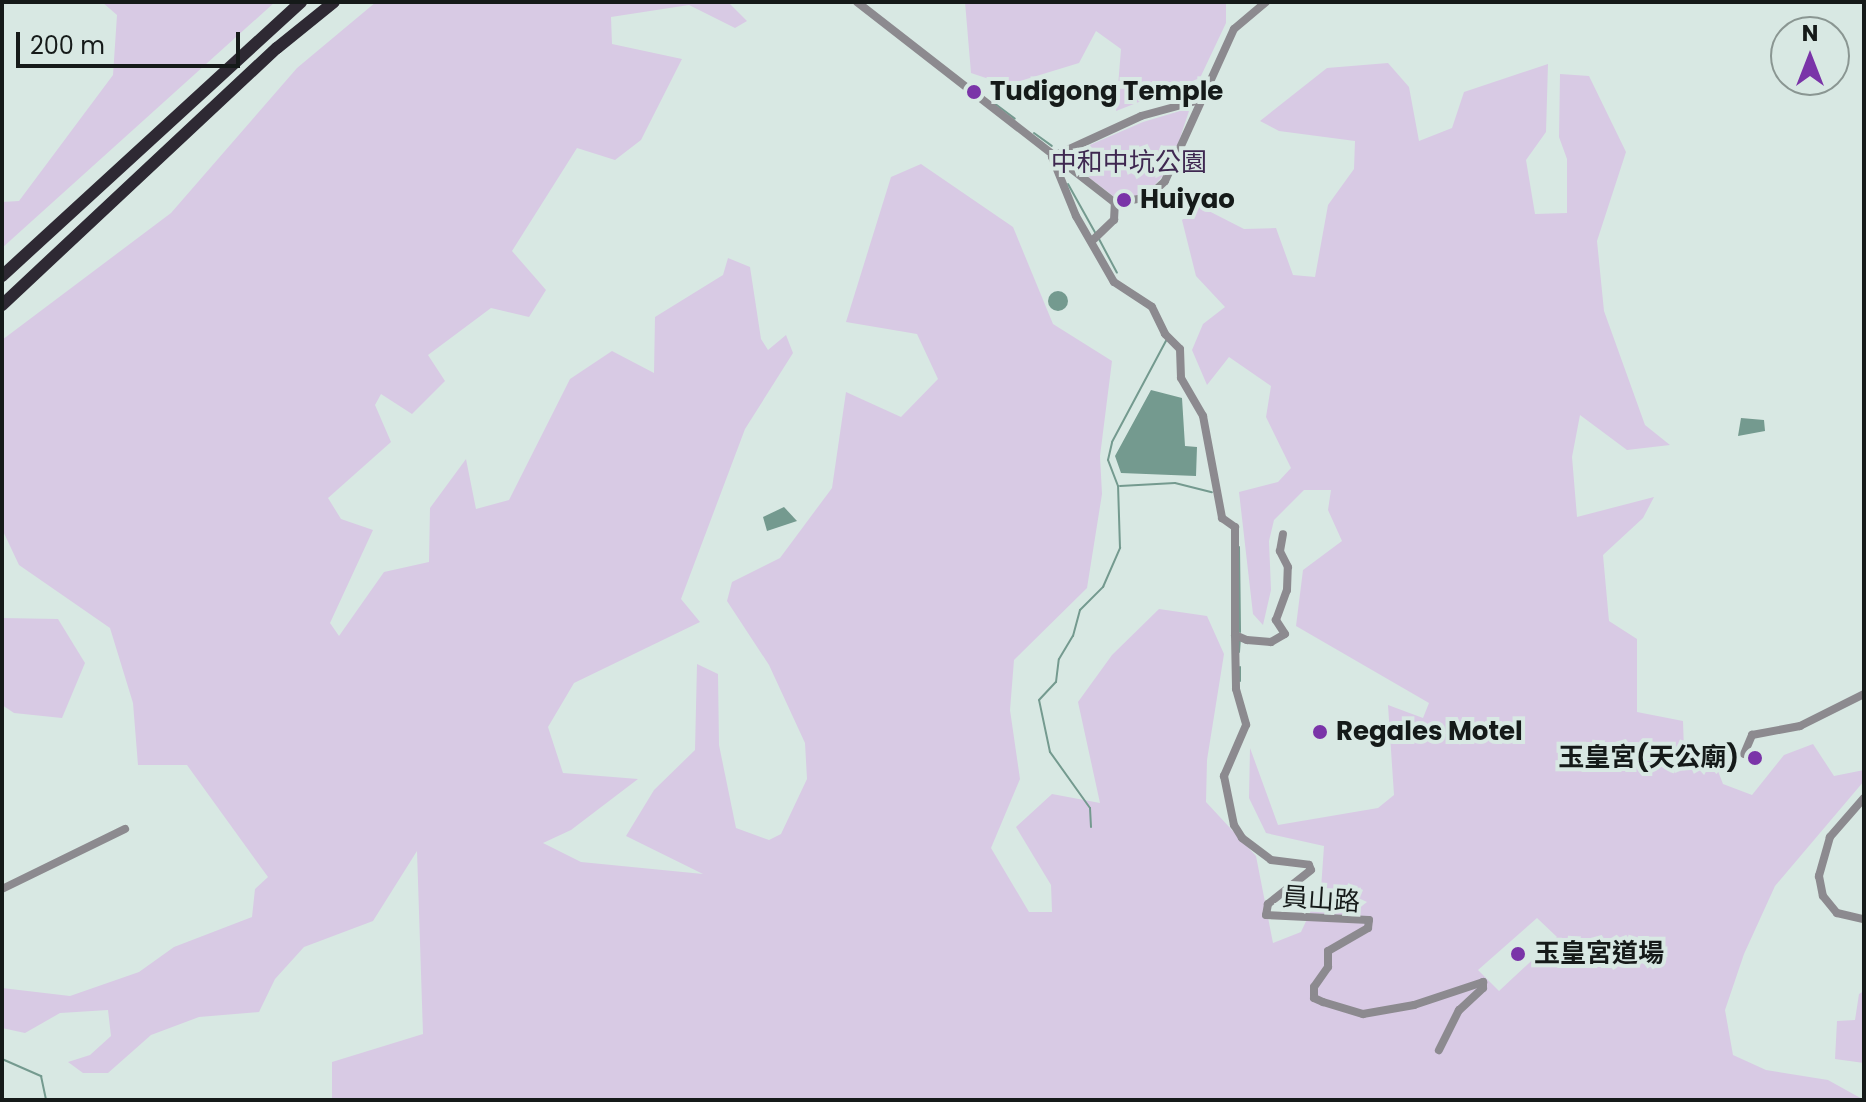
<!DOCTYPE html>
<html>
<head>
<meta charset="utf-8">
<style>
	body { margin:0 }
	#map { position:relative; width:1866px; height:1102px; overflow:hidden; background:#d8e8e3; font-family:Poppins,"Noto Sans TC",sans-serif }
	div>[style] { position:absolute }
	.green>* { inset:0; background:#d8cae4 }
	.water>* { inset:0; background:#749a8f }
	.round { border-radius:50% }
	.stream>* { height:2px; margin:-1px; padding:0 1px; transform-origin:1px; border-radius:1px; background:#749a8f }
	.minor>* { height:8px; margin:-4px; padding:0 4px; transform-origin:4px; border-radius:4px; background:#8c8a8f }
	.highway>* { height:12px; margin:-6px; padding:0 6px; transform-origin:6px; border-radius:6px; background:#2e2933 }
	.dots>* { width:22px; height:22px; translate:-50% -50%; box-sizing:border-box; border:4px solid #d8e8e3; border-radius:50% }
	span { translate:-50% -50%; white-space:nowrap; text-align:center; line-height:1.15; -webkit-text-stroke:8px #d8e8e3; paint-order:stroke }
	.poi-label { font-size:26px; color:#151a19; font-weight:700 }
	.left { translate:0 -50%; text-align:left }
	.right { translate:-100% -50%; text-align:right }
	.park-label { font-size:26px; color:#3f2851 }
	.street-label { font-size:26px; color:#151a19 }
	.frame { position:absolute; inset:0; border:4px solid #151a19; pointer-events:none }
	.north { position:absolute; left:1770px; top:16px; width:80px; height:80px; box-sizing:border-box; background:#d8e8e3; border:2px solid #8a9692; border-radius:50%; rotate:0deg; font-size:22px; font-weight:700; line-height:32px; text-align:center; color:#151a19 }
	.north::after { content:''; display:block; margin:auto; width:28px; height:36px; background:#7a34a8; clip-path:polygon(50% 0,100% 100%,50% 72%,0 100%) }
	.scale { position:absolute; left:16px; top:32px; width:224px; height:36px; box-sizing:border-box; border:4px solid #151a19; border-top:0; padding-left:10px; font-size:24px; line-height:28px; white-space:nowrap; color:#151a19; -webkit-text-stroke:6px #d8e8e3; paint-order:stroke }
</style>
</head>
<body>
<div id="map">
	<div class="green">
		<div style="clip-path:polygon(102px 2px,275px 2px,2px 248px,2px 202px,19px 201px,113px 75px,117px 15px)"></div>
		<div style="clip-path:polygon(evenodd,376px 2px,728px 2px,747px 21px,735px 28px,689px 5px,611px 17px,612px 44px,682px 59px,641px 140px,615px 160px,577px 148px,512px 251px,546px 290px,529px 317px,491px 308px,428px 355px,445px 381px,412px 414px,381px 394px,375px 405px,391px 442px,328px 498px,341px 519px,373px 530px,330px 623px,339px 636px,384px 572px,429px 562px,430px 508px,466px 459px,476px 509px,509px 500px,570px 379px,612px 351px,654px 373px,655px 317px,723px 275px,728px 258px,750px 267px,761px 339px,768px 350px,786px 335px,793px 353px,745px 429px,681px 599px,700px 622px,574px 683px,548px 727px,563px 773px,638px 779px,571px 830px,543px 843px,581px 862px,703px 874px,626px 836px,654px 790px,695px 750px,697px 664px,718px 674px,719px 745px,736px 828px,769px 840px,781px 834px,807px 779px,805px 743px,769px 665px,727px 601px,732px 582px,780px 558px,832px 488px,846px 392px,901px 417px,938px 379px,917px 334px,846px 322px,891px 177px,921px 164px,1013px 227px,1053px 324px,1112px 361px,1100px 456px,1102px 494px,1087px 588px,1014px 660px,1010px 710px,1020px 779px,991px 848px,1029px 912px,1052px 912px,1051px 885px,1016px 827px,1052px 794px,1100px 803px,1078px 702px,1112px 655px,1159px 609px,1207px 616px,1224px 654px,1207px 760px,1206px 802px,1256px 856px,1273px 943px,1301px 932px,1321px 889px,1324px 846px,1266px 833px,1249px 798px,1250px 748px,1278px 825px,1378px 808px,1394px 795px,1388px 705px,1423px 718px,1429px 703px,1296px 626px,1303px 570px,1342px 541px,1328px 510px,1331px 490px,1304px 490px,1274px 520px,1269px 541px,1271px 590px,1263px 625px,1253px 614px,1239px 492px,1278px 482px,1291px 468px,1266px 417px,1271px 386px,1229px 357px,1207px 385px,1192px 350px,1203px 324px,1225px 307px,1196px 276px,1182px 220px,1197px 205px,1244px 229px,1276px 228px,1293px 275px,1315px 277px,1328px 205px,1354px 169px,1355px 141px,1279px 131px,1260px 121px,1327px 68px,1388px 63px,1409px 87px,1419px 141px,1452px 128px,1464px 92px,1548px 64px,1546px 132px,1526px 160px,1535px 214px,1567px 213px,1567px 159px,1559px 137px,1560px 74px,1589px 76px,1626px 152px,1597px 241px,1604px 311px,1645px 425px,1670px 445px,1627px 450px,1580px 415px,1572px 457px,1577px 517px,1654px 497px,1643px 518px,1603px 555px,1609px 621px,1637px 639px,1637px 712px,1683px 721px,1684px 751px,1716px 766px,1723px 784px,1752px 795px,1784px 755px,1813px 744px,1834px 776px,1864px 770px,1864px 781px,1775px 886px,1744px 954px,1725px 1010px,1733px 1055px,1766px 1070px,1828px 1080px,1864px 1100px,332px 1100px,332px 1062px,423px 1034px,417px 851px,373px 921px,304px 947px,275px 979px,259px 1012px,199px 1017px,151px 1035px,108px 1073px,83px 1073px,68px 1062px,90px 1055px,111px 1036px,108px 1010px,60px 1013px,25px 1033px,2px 1028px,2px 988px,70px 996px,139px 972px,174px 947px,252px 917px,255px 889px,268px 877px,187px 765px,138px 765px,133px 703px,110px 628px,19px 565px,2px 529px,2px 340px,171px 213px,297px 68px,376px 2px,1537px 918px,1557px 937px,1499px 991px,1478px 970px,1537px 918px)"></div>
		<div style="clip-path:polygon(965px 2px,1226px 2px,1226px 23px,1200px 78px,1116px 111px,1121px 49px,1096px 31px,1079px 63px,1007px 85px,971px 73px)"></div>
		<div style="clip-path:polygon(1190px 108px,1170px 168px,1150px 190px,1125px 205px,1062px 157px,1143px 122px)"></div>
		<div style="clip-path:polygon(2px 618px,58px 619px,85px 663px,62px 718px,14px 713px,2px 705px)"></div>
		<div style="clip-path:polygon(1864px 991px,1864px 1063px,1835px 1059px,1837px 1021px,1855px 1020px,1859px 994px)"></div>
	</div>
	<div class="water">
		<div class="round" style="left:1048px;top:291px;width:20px;height:20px"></div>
		<div style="clip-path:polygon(1151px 390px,1182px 398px,1185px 446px,1197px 447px,1196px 476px,1121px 473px,1115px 456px)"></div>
		<div style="clip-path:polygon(1741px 418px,1764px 420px,1765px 431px,1738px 436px)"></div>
		<div style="clip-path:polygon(784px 507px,797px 521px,767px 531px,763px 517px)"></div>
	</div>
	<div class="stream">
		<div style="left:994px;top:103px;width:26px;rotate:37deg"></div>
		<div style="left:1034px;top:133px;width:22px;rotate:36deg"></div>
		<div style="left:1068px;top:184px;width:57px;rotate:60.8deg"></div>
		<div style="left:1099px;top:239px;width:38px;rotate:62deg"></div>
		<div style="left:1120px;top:486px;width:55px;rotate:-3.1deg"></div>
		<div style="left:1175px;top:483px;width:38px;rotate:14deg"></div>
		<div style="left:1239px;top:547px;width:85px;rotate:89.3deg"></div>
		<div style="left:1239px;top:652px;width:13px;rotate:-86deg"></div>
		<div style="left:1240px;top:667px;width:14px;rotate:90deg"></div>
		<div style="left:1091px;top:827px;width:19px;rotate:-93deg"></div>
		<div style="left:1090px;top:808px;width:69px;rotate:-125.5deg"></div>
		<div style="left:1050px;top:752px;width:53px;rotate:-101.9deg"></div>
		<div style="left:1039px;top:700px;width:25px;rotate:-47deg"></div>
		<div style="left:1056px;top:682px;width:23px;rotate:-83deg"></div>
		<div style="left:1059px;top:659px;width:27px;rotate:-59deg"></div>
		<div style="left:1073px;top:636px;width:27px;rotate:-75deg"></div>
		<div style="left:1080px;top:610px;width:33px;rotate:-45deg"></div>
		<div style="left:1103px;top:587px;width:43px;rotate:-66.4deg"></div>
		<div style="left:1120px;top:548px;width:62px;rotate:-91.8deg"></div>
		<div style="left:1118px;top:486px;width:28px;rotate:-111deg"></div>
		<div style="left:1108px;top:460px;width:18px;rotate:-77deg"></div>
		<div style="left:1112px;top:442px;width:115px;rotate:-61.9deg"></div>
		<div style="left:2px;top:1059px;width:43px;rotate:23.6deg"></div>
		<div style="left:41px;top:1076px;width:25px;rotate:78deg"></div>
	</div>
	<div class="minor">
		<div style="left:857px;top:2px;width:327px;rotate:37.9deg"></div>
		<div style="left:1115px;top:203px;width:34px;rotate:-10deg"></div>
		<div style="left:1148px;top:197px;width:23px;rotate:-43deg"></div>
		<div style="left:1165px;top:181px;width:167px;rotate:-65.6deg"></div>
		<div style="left:1234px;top:29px;width:42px;rotate:-40.2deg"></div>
		<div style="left:1052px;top:157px;width:64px;rotate:67.9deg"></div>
		<div style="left:1076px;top:216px;width:76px;rotate:60.1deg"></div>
		<div style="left:1114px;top:282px;width:45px;rotate:33.3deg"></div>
		<div style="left:1152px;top:307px;width:30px;rotate:64deg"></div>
		<div style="left:1165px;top:334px;width:21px;rotate:45deg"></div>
		<div style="left:1180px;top:349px;width:29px;rotate:88deg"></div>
		<div style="left:1181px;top:378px;width:44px;rotate:59.9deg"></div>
		<div style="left:1203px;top:416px;width:104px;rotate:79.4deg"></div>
		<div style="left:1222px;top:518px;width:16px;rotate:35deg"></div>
		<div style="left:1235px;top:527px;width:108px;rotate:90deg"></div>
		<div style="left:1235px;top:635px;width:13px;rotate:23deg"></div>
		<div style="left:1247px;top:640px;width:24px;rotate:5deg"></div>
		<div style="left:1271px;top:642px;width:16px;rotate:-30deg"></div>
		<div style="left:1285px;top:634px;width:17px;rotate:-123deg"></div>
		<div style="left:1276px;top:620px;width:32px;rotate:-70deg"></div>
		<div style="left:1287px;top:590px;width:23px;rotate:-88deg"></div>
		<div style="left:1288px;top:567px;width:18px;rotate:-117deg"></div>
		<div style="left:1280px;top:551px;width:17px;rotate:-80deg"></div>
		<div style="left:1052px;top:157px;width:98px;rotate:-24.7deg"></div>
		<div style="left:1141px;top:116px;width:61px;rotate:-15.2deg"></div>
		<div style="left:1094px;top:239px;width:28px;rotate:-44deg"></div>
		<div style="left:1114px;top:220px;width:17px;rotate:-87deg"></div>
		<div style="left:1235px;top:635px;width:54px;rotate:88.9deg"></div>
		<div style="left:1236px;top:689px;width:37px;rotate:74deg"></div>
		<div style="left:1246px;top:725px;width:56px;rotate:113.3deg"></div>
		<div style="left:1224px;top:776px;width:50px;rotate:78.5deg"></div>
		<div style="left:1234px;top:825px;width:15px;rotate:58deg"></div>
		<div style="left:1242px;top:838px;width:36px;rotate:37deg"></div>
		<div style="left:1271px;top:860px;width:38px;rotate:7deg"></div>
		<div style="left:1309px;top:865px;width:5px;rotate:68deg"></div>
		<div style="left:1311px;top:870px;width:55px;rotate:141.7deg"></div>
		<div style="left:1268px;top:904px;width:11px;rotate:100deg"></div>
		<div style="left:1266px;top:915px;width:103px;rotate:2.8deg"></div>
		<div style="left:1369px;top:920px;width:8px;rotate:97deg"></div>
		<div style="left:1368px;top:928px;width:46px;rotate:150.1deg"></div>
		<div style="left:1328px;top:951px;width:16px;rotate:90deg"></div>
		<div style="left:1328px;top:967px;width:24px;rotate:125deg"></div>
		<div style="left:1314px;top:987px;width:11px;rotate:90deg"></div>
		<div style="left:1314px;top:998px;width:10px;rotate:24deg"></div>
		<div style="left:1323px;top:1002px;width:42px;rotate:16.7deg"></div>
		<div style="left:1363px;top:1014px;width:52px;rotate:-10deg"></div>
		<div style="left:1414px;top:1005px;width:73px;rotate:-18.4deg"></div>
		<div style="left:1483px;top:982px;width:6px;rotate:90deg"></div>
		<div style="left:1483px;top:988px;width:33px;rotate:137deg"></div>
		<div style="left:1459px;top:1010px;width:45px;rotate:116.6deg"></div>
		<div style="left:1744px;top:754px;width:21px;rotate:-67deg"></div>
		<div style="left:1752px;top:735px;width:49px;rotate:-10.6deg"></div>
		<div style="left:1800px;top:726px;width:72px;rotate:-26.6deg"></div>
		<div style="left:1864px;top:798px;width:52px;rotate:131.1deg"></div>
		<div style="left:1830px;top:837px;width:41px;rotate:105.8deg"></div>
		<div style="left:1819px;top:876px;width:20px;rotate:79deg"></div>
		<div style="left:1823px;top:896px;width:22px;rotate:51deg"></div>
		<div style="left:1837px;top:913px;width:28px;rotate:13deg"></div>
		<div style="left:2px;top:889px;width:137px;rotate:-26deg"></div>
	</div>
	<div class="highway">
		<div style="left:2px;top:276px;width:406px;rotate:-42.5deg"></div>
		<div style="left:2px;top:305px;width:376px;rotate:-43.1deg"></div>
		<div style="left:277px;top:48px;width:73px;rotate:-38.9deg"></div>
	</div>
	<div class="dots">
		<div style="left:974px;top:92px;background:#7a34a8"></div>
		<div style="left:1124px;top:200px;background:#7a34a8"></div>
		<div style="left:1320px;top:732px;background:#7a34a8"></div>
		<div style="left:1755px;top:758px;background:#7a34a8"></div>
		<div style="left:1518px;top:954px;background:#7a34a8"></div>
	</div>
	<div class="poi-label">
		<span class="left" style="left:990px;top:92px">Tudigong Temple</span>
		<span class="left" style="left:1140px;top:200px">Huiyao</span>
		<span class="left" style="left:1336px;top:732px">Regales Motel</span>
		<span class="right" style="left:1739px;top:758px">玉皇宮(天公廟)</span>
		<span class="left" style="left:1534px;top:954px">玉皇宮道場</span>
	</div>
	<div class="park-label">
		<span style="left:1129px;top:163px">中和中坑公園</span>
	</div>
	<div class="street-label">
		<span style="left:1321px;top:900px;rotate:4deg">員山路</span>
	</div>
	<div class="frame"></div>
	<div class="north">N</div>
	<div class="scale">200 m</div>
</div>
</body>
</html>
